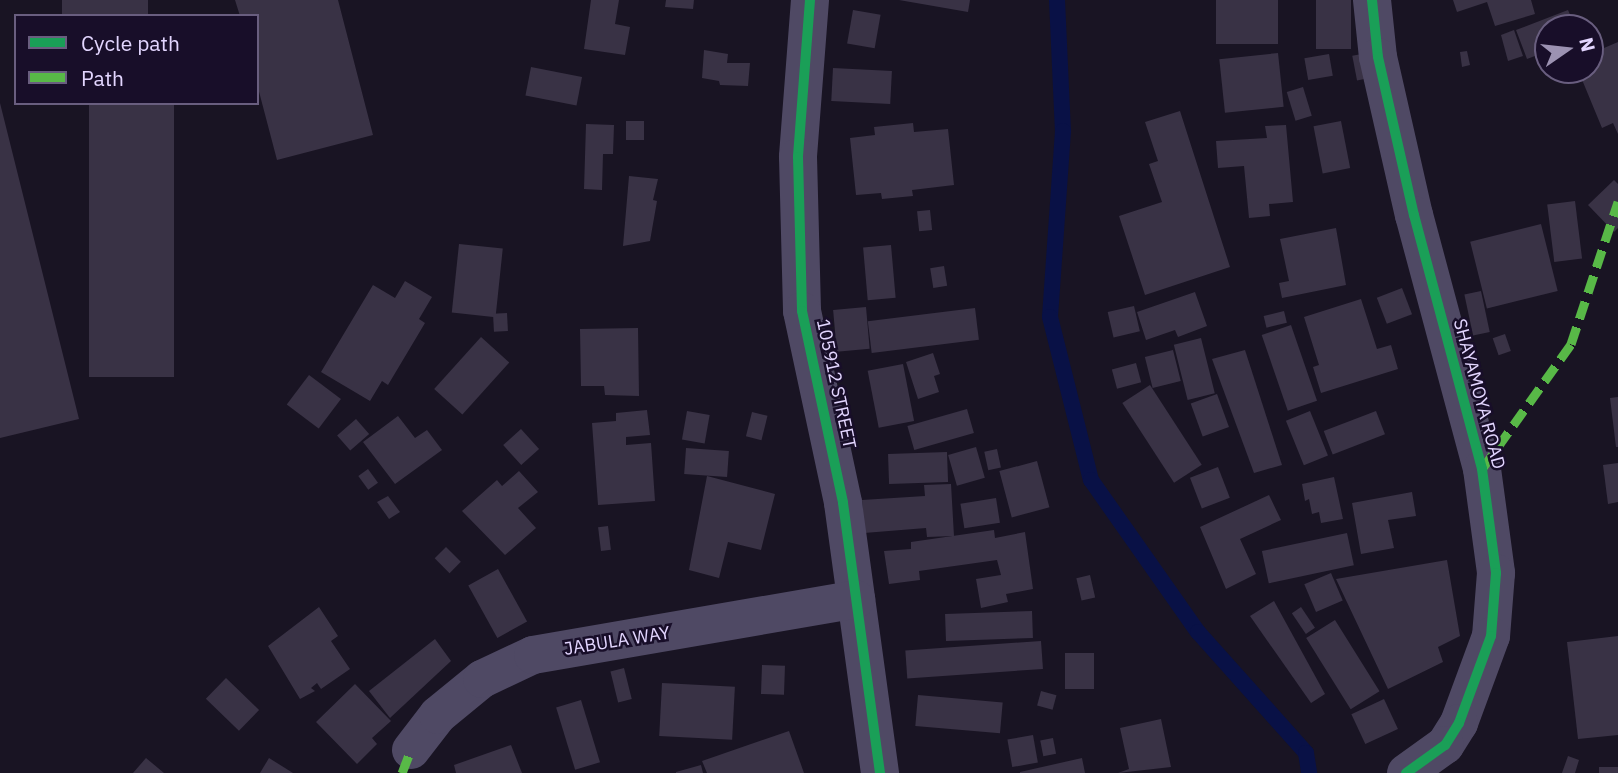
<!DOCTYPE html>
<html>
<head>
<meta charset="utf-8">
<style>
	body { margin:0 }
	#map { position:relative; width:1618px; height:773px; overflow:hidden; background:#191423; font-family:"IBM Plex Sans",sans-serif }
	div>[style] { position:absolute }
	.stream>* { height:16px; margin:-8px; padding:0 8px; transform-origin:8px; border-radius:8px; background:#091146 }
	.building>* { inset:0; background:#393245; transform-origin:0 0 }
	.minor>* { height:38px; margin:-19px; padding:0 19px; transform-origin:19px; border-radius:19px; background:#4f4964 }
	.quiet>* { height:9px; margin-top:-4.5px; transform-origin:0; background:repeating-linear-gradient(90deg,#58b947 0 18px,transparent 0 27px) }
	.cycleway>* { height:10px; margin:-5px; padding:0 5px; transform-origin:5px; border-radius:5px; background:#1a9f57 }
	span { translate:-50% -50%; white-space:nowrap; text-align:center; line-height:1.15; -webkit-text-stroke:5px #180e29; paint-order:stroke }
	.street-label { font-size:18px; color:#e3d6ff }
	.legend { position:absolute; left:14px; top:14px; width:245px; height:91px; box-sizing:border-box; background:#180e29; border:2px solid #695e7f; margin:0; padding:9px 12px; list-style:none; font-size:21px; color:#e3d6ff }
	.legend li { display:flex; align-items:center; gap:14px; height:35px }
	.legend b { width:35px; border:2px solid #695e7f }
	.north { position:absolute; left:1534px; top:14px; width:70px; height:70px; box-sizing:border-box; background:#180e29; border:2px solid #695e7f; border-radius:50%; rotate:76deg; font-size:19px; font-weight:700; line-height:28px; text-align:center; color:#e3d6ff }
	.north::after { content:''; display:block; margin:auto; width:24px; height:32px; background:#9c92b2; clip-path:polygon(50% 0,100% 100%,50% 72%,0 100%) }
</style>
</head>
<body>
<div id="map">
	<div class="stream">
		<div style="left:1057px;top:0;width:131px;rotate:87.4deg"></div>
		<div style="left:1063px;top:131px;width:186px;rotate:94deg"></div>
		<div style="left:1050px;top:317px;width:168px;rotate:75.9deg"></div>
		<div style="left:1091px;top:480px;width:186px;rotate:54.9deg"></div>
		<div style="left:1198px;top:632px;width:162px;rotate:48.2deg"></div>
		<div style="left:1306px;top:753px;width:20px;rotate:81deg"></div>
	</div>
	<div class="building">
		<div style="left:62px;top:0;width:86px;height:16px"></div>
		<div style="clip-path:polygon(235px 0,338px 0,373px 135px,277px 160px,257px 84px,257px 16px,240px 16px)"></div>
		<div style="clip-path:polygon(591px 0,619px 0,615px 24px,630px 27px,625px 55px,584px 49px)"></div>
		<div style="clip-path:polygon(666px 0,694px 0,693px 9px,665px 7px)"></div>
		<div style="clip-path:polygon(899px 0,970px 0,968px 12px)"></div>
		<div style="left:1216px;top:0;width:62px;height:44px"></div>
		<div style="left:1316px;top:0;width:35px;height:49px"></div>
		<div style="clip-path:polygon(1453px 0,1531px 0,1535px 14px,1495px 26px,1487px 2px,1457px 12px)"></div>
		<div style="left:853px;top:10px;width:28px;height:34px;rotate:10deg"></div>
		<div style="clip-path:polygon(1568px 10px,1576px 28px,1548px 28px,1548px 51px,1527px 59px,1516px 30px)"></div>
		<div style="clip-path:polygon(1514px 30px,1523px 56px,1508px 61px,1501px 35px)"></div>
		<div style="clip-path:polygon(1618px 42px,1618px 134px,1613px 123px,1602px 128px,1578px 70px,1590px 70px,1590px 54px)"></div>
		<div style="clip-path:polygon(704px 50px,728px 54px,727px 63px,750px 63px,748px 86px,720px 85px,719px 81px,702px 78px)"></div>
		<div style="clip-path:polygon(1467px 51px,1470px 65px,1462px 67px,1460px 52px)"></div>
		<div style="left:1278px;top:53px;width:54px;height:59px;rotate:84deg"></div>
		<div style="left:1367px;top:53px;width:25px;height:15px;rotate:79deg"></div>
		<div style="left:1329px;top:54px;width:22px;height:25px;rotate:80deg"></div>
		<div style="left:531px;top:67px;width:52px;height:29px;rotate:11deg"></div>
		<div style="left:833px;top:68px;width:59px;height:33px;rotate:3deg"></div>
		<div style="left:1303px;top:87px;width:30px;height:17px;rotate:73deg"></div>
		<div style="clip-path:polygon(0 103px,79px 419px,0 438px)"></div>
		<div style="left:89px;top:103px;width:85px;height:274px"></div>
		<div style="clip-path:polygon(1180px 111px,1230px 267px,1145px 295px,1119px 216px,1162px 202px,1149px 164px,1158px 161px,1145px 122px)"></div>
		<div style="left:644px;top:121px;width:19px;height:18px;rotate:90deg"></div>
		<div style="left:1341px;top:121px;width:48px;height:28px;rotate:79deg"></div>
		<div style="clip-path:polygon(913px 123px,914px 132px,948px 129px,954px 185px,912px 190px,913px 196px,882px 199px,881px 193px,856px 195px,850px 138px,875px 135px,874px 127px)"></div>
		<div style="clip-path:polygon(586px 124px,614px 125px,613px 154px,603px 154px,602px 190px,584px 189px)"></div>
		<div style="clip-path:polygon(1286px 125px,1293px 202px,1269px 204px,1270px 216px,1249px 218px,1244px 166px,1218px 168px,1216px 141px,1267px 138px,1265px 126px)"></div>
		<div style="clip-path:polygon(629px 176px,658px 179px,653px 200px,657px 201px,650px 241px,623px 246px)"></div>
		<div style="clip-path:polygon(1614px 180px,1618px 184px,1618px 228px,1614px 232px,1588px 205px)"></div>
		<div style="left:1575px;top:201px;width:58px;height:28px;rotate:83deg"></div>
		<div style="left:930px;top:210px;width:20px;height:13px;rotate:84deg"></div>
		<div style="left:1541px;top:224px;width:69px;height:73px;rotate:76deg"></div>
		<div style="clip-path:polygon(1336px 228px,1346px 285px,1282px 298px,1279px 283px,1289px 281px,1280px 239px)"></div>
		<div style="left:459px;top:244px;width:44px;height:69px;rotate:6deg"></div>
		<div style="left:891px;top:245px;width:53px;height:28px;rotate:85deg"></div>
		<div style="left:944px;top:266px;width:20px;height:14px;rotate:81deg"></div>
		<div style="clip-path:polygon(405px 281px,432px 297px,419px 319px,425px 323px,388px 385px,382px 381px,370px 401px,321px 372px,373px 285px,395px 298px)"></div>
		<div style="left:1402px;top:288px;width:28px;height:27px;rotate:69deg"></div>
		<div style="left:1481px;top:291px;width:42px;height:17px;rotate:78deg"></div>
		<div style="clip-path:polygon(1195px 292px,1207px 326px,1178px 337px,1175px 330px,1146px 340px,1137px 312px)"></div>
		<div style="clip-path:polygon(1361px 299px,1377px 349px,1391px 345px,1398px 369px,1321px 393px,1313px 367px,1319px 365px,1304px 317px)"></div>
		<div style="left:1134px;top:306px;width:26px;height:27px;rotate:77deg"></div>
		<div style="left:866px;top:307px;width:42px;height:33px;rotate:85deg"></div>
		<div style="left:975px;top:308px;width:32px;height:108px;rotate:83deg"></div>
		<div style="left:1284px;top:311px;width:12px;height:21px;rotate:76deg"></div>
		<div style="left:507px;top:313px;width:18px;height:14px;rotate:87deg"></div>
		<div style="left:1291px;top:325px;width:80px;height:31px;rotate:71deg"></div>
		<div style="clip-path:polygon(638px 328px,639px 396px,605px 395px,604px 386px,581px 386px,580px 329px)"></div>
		<div style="left:1505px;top:334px;width:18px;height:13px;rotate:71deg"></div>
		<div style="left:481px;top:337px;width:38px;height:70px;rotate:42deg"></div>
		<div style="left:1201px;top:338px;width:57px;height:28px;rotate:76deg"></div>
		<div style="left:1173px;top:350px;width:32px;height:29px;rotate:76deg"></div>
		<div style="clip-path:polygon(1245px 350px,1282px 465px,1254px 473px,1212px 359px)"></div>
		<div style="clip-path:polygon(933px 353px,940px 374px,934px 376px,939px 392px,918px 399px,906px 362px)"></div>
		<div style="left:1136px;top:363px;width:20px;height:25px;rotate:75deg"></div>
		<div style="left:903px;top:364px;width:58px;height:36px;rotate:79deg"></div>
		<div style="left:309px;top:375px;width:40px;height:37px;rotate:37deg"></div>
		<div style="left:1150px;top:385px;width:95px;height:33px;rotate:57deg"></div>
		<div style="left:1217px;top:394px;width:35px;height:28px;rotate:70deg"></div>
		<div style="clip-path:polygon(1618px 397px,1618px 447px,1616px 447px,1610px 398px)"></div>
		<div style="left:967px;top:409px;width:25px;height:62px;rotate:74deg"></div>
		<div style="clip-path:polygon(647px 410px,650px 435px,626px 437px,626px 445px,651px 443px,655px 501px,598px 505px,592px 423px,616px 421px,616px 413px)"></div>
		<div style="left:687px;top:411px;width:23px;height:29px;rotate:10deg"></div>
		<div style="left:1310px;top:411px;width:48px;height:26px;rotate:68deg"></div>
		<div style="left:1376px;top:411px;width:25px;height:56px;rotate:69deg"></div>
		<div style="left:752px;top:412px;width:16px;height:25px;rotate:14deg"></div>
		<div style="clip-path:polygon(398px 416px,415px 438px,427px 430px,442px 450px,395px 484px,363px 442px)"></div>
		<div style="left:356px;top:419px;width:20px;height:25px;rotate:49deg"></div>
		<div style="left:521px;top:429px;width:27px;height:24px;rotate:48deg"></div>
		<div style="left:976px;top:447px;width:32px;height:29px;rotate:74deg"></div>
		<div style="left:686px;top:448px;width:43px;height:26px;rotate:4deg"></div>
		<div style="left:997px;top:449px;width:19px;height:13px;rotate:78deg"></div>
		<div style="left:947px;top:452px;width:30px;height:59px;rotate:88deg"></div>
		<div style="left:1037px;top:461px;width:48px;height:39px;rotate:75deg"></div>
		<div style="clip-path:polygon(1618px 463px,1618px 502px,1608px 504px,1603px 465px)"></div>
		<div style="left:1218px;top:467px;width:33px;height:30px;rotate:69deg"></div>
		<div style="left:368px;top:469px;width:17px;height:12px;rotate:54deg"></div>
		<div style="clip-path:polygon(519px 471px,538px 492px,518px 508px,536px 528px,505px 555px,462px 511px,497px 480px,502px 486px)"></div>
		<div style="clip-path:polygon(707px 476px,775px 494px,761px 550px,728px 542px,719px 578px,689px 570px)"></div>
		<div style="clip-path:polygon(1334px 477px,1343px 519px,1321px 523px,1319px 512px,1312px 514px,1309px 499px,1305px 501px,1302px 484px)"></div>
		<div style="clip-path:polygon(951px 484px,954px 536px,927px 537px,926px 528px,864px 533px,862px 500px,925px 496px,924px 485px)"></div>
		<div style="clip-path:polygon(1412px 492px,1416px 516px,1388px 520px,1394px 548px,1361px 554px,1352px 503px)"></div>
		<div style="clip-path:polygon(1269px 495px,1281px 520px,1240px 539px,1256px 574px,1226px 589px,1200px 527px)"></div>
		<div style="clip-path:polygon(388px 496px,400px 512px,389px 519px,377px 502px)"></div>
		<div style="left:996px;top:498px;width:25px;height:36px;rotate:81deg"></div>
		<div style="left:608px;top:526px;width:24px;height:10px;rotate:83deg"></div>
		<div style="clip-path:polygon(994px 530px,995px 538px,1025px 532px,1033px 589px,1006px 594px,1008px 602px,981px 608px,976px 579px,1001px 575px,997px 560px,919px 571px,920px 580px,889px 584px,884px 551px,911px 549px,911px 542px)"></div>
		<div style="left:1347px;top:533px;width:33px;height:87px;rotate:78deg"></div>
		<div style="left:446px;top:547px;width:21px;height:16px;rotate:45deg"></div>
		<div style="clip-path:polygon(1447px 560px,1460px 636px,1438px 647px,1443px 662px,1388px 689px,1336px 579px)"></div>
		<div style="left:498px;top:569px;width:60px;height:34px;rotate:61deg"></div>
		<div style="left:1331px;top:573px;width:30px;height:29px;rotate:67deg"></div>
		<div style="left:1090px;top:575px;width:23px;height:14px;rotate:77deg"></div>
		<div style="clip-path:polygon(1274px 601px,1325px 694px,1311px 703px,1250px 616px)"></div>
		<div style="clip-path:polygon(319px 607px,338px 636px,331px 641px,350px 669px,321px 689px,317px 683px,311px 688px,315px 691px,300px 699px,268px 646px)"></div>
		<div style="left:1301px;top:607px;width:25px;height:11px;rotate:56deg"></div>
		<div style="left:1032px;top:611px;width:27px;height:87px;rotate:88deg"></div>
		<div style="left:1335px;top:620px;width:84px;height:34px;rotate:58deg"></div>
		<div style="clip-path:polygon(1618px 636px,1618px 735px,1578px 739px,1567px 642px)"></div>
		<div style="clip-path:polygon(435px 639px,451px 661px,390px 718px,369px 691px)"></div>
		<div style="left:1041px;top:641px;width:28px;height:136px;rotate:86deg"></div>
		<div style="left:1065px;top:653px;width:29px;height:36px"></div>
		<div style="left:762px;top:665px;width:23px;height:29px;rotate:2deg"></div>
		<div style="left:624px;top:668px;width:32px;height:14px;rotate:76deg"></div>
		<div style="left:226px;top:678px;width:46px;height:29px;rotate:44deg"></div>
		<div style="left:662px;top:683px;width:73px;height:53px;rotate:3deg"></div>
		<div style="clip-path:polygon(355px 684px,391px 721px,372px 738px,377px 744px,357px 764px,316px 722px)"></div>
		<div style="left:1041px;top:691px;width:16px;height:15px;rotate:15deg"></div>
		<div style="left:918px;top:695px;width:85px;height:31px;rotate:5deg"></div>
		<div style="left:1384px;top:699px;width:33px;height:36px;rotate:65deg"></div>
		<div style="left:581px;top:700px;width:65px;height:26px;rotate:73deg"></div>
		<div style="clip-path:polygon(1161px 719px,1171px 767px,1118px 773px,1129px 769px,1120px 728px)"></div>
		<div style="clip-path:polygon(789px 731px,804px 773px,707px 773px,702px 761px)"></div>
		<div style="left:1033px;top:735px;width:28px;height:26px;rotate:80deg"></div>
		<div style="left:1053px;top:738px;width:16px;height:13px;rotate:79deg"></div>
		<div style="clip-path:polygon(511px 745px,522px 773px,456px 773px,454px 765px)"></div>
		<div style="clip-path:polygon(1568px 756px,1579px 760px,1575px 773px,1562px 773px)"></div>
		<div style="clip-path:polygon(146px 758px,164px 773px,133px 773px)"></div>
		<div style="clip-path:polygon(269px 758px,293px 773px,260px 773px)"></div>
		<div style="clip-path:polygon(1082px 758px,1085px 773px,1020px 773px,1020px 772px)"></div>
		<div style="clip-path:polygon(701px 765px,703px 773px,676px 773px,676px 772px)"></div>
		<div style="left:1599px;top:767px;width:19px;height:6px"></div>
	</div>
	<div class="minor">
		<div style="left:810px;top:0;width:157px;rotate:94.4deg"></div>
		<div style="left:798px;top:157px;width:154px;rotate:88.5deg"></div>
		<div style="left:802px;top:311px;width:196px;rotate:77.9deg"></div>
		<div style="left:843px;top:503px;width:273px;rotate:82.2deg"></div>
		<div style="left:1372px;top:0;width:57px;rotate:84deg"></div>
		<div style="left:1378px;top:57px;width:162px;rotate:77.2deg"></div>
		<div style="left:1414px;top:215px;width:263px;rotate:75deg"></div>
		<div style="left:1482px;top:469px;width:105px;rotate:82.3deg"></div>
		<div style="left:1496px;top:573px;width:63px;rotate:94.5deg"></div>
		<div style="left:1491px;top:636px;width:93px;rotate:110.2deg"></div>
		<div style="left:1459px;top:723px;width:26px;rotate:122deg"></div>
		<div style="left:1445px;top:745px;width:48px;rotate:144.3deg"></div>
		<div style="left:411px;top:750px;width:44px;rotate:-52.4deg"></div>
		<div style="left:438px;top:715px;width:57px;rotate:-39.3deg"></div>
		<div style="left:482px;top:679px;width:56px;rotate:-25.2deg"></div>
		<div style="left:533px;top:655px;width:328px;rotate:-9.8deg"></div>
	</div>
	<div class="quiet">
		<div style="left:1482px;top:469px;width:153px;rotate:-54.5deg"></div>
		<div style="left:1571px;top:344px;width:150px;rotate:-71.7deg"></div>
		<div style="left:402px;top:773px;width:25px;rotate:-69deg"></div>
	</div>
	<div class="cycleway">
		<div style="left:810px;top:0;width:157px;rotate:94.4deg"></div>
		<div style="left:798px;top:157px;width:154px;rotate:88.5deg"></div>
		<div style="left:802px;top:311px;width:196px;rotate:77.9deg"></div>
		<div style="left:843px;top:503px;width:273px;rotate:82.2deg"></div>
		<div style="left:1372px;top:0;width:57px;rotate:84deg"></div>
		<div style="left:1378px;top:57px;width:162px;rotate:77.2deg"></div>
		<div style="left:1414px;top:215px;width:263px;rotate:75deg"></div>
		<div style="left:1482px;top:469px;width:105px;rotate:82.3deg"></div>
		<div style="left:1496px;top:573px;width:63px;rotate:94.5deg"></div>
		<div style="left:1491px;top:636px;width:93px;rotate:110.2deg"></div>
		<div style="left:1459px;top:723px;width:26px;rotate:122deg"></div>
		<div style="left:1445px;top:745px;width:48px;rotate:144.3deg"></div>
	</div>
	<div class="street-label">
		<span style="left:836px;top:384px;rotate:78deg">105912 STREET</span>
		<span style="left:1479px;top:394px;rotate:75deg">SHAYAMOYA ROAD</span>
		<span style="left:617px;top:641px;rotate:-9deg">JABULA WAY</span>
	</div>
	<ul class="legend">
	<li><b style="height:9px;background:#1a9f57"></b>Cycle path</li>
	<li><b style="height:9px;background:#58b947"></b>Path</li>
	</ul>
	<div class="north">N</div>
</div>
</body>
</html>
